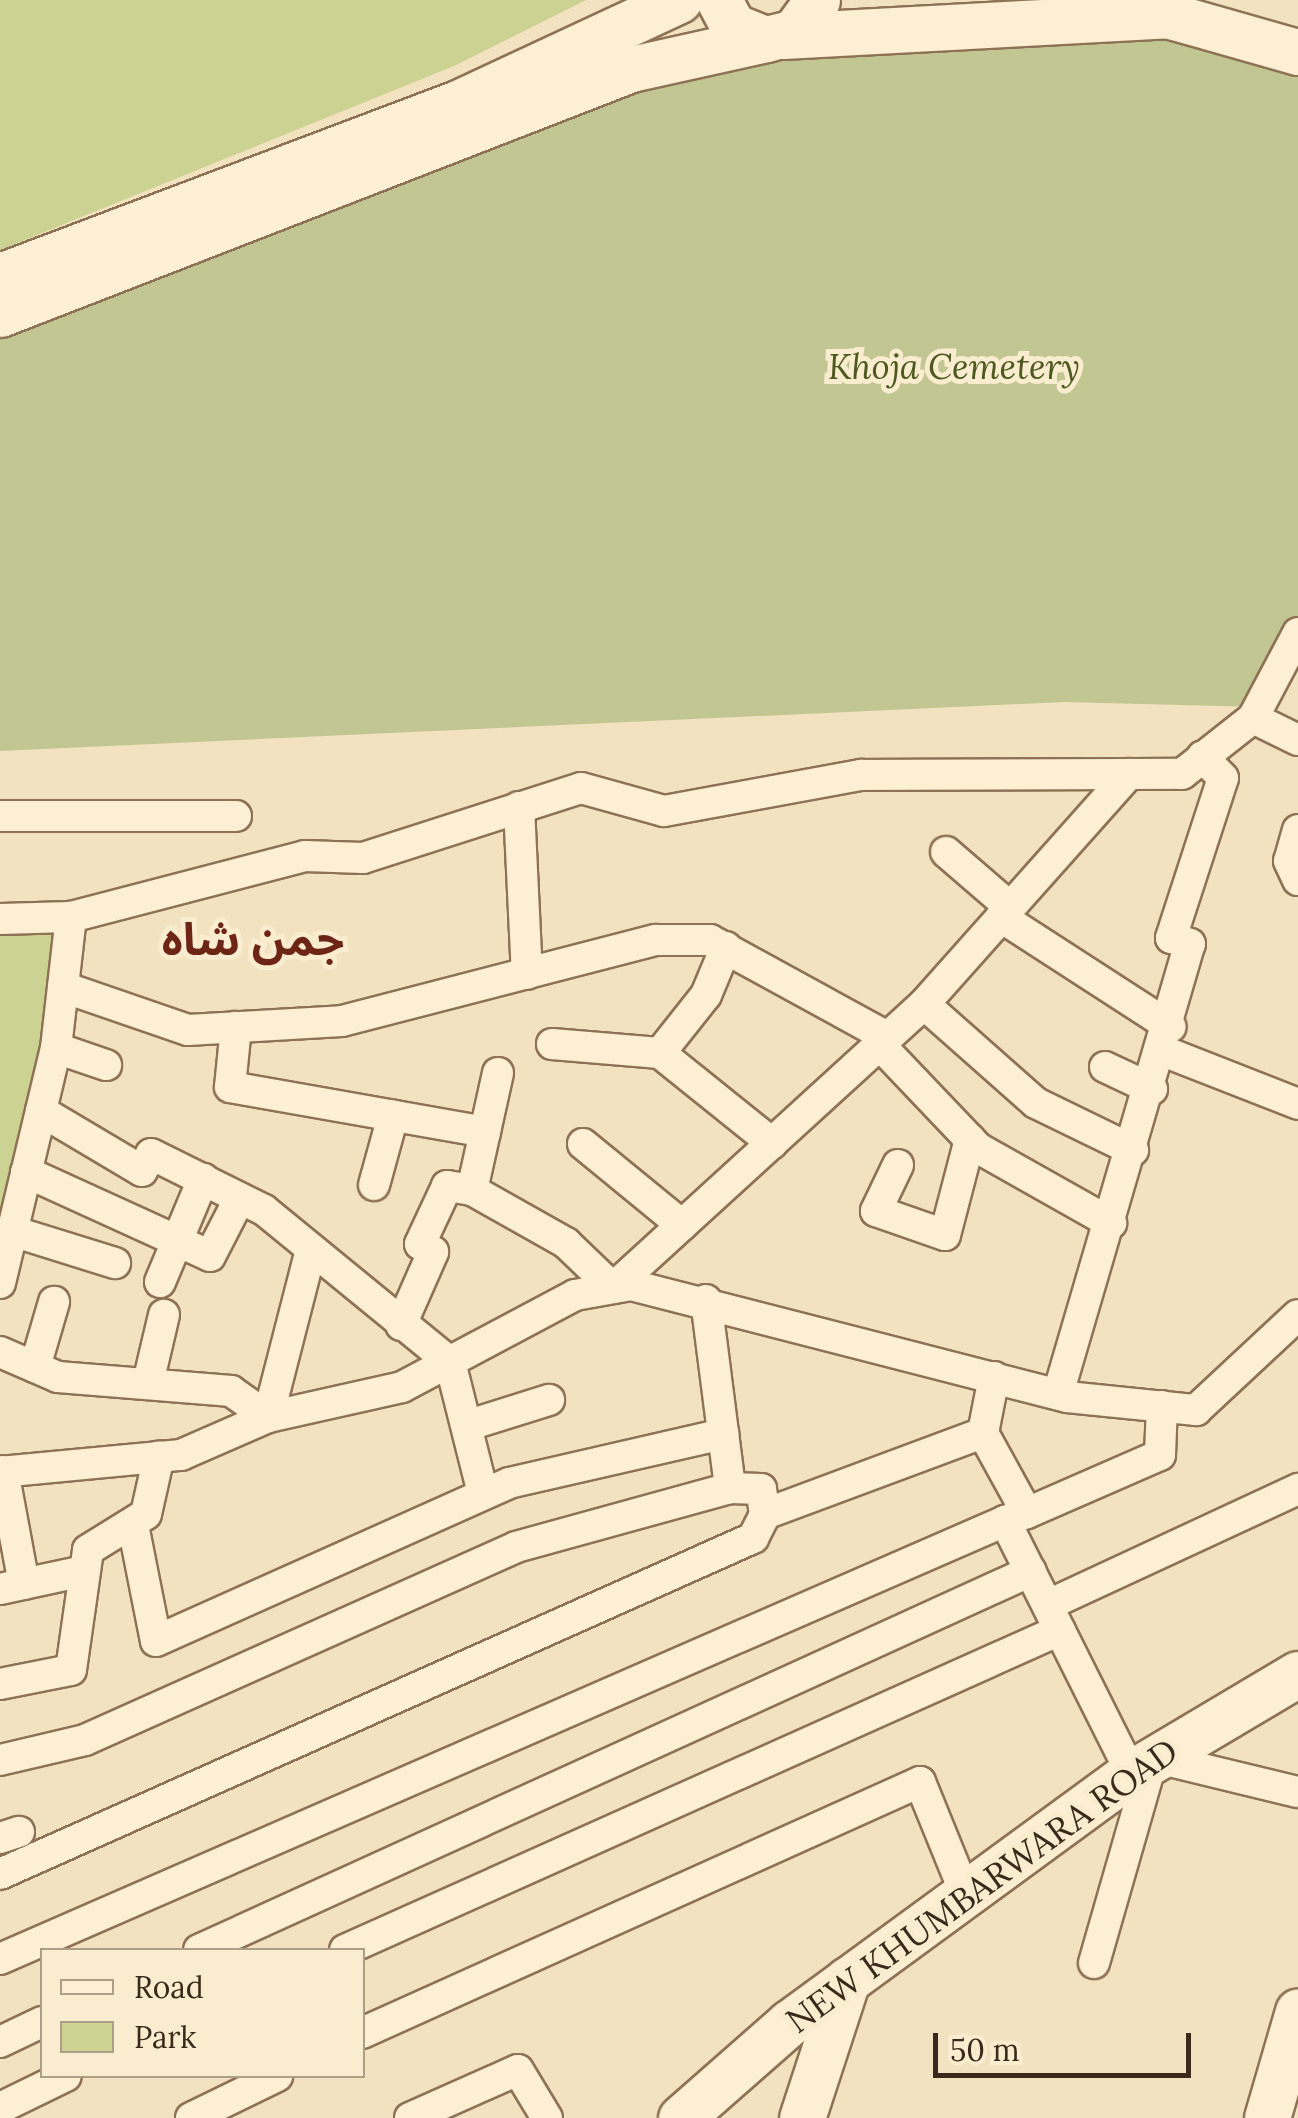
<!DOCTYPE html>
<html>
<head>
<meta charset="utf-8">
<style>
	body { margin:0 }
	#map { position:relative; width:1298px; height:2118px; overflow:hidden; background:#f3e2bf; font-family:Lora,"Noto Sans Arabic",serif }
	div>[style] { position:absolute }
	.green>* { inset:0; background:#ccd291 }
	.cemetery>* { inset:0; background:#c1c692 }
	.roads { filter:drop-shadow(2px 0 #8e7255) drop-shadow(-2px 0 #8e7255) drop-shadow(0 2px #8e7255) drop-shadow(0 -2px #8e7255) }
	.street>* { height:30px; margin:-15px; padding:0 15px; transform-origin:15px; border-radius:15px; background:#fdefd3 }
	.secondary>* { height:45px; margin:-22.5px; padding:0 22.5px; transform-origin:22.5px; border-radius:22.5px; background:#fdefd3 }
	span { translate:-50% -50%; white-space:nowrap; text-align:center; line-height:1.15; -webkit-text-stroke:10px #f9eccf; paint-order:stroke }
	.park-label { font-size:35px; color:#4d5a1f; font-style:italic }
	.street-label { font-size:35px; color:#3b2a1b }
	.district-label { font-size:45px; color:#6d2615; font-weight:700 }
	.legend { position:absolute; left:40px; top:1948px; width:325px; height:130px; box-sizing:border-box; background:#f9eccf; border:2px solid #ad9e87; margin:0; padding:12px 18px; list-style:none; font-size:30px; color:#3b2a1b }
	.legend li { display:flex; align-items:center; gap:20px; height:50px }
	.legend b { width:50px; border:2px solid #ad9e87 }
	.scale { position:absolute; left:933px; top:2033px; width:258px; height:45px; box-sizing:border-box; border:5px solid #3b2a1b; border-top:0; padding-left:12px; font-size:30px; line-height:35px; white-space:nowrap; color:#3b2a1b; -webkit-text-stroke:8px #f9eccf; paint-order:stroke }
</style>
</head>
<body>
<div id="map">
	<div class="green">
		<div style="clip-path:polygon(0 0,586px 0,454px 66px,0 250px)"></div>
		<div style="clip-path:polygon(71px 917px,0 1292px,0 919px)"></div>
	</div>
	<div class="cemetery">
		<div style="clip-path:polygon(1168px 16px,1298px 52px,1298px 635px,1260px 707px,1064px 702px,0 751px,0 268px,609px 68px)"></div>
	</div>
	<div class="roads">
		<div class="street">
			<div style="left:1253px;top:718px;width:96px;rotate:-62.1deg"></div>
			<div style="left:519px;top:807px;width:167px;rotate:87.3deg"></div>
			<div style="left:0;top:816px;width:236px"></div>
			<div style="left:1298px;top:830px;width:32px;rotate:106deg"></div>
			<div style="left:1289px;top:861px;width:21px;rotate:65deg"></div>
			<div style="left:946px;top:852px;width:84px;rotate:40.7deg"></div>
			<div style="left:1001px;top:917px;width:202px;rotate:32.9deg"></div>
			<div style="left:0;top:919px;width:71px;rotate:-1.6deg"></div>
			<div style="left:71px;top:917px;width:242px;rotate:-14.6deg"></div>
			<div style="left:305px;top:856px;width:58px;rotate:2deg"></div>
			<div style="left:363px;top:858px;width:229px;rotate:-17.8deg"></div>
			<div style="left:581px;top:788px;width:86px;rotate:15.5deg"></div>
			<div style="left:664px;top:811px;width:200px;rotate:-10.4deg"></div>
			<div style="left:861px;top:775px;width:321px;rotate:-0.2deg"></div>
			<div style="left:1182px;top:774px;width:90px;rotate:-38.3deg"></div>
			<div style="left:1253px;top:718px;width:50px;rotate:26.1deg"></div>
			<div style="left:63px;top:987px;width:132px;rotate:19deg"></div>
			<div style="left:188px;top:1030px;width:154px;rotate:-3.3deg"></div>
			<div style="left:342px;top:1021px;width:324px;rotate:-14.5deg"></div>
			<div style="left:656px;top:940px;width:54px"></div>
			<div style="left:710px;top:940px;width:202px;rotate:28.7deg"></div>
			<div style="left:924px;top:1004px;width:149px;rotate:41.5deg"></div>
			<div style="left:1036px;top:1103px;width:108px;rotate:25.9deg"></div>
			<div style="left:236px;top:1027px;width:60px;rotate:95.7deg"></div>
			<div style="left:230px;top:1087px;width:259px;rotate:10deg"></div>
			<div style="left:552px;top:1044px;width:108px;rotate:4.8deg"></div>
			<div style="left:660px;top:1053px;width:74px;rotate:-51.6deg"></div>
			<div style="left:706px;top:995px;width:52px;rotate:-67.4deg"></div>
			<div style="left:879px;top:1044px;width:144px;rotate:46.4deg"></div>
			<div style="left:978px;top:1148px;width:153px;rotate:29.4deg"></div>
			<div style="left:56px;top:1048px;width:53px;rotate:18.8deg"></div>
			<div style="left:1163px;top:1051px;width:145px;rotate:21.4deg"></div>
			<div style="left:660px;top:1053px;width:144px;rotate:38.8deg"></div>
			<div style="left:1105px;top:1067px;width:52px;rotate:25.1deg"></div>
			<div style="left:498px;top:1073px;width:120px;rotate:102.5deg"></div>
			<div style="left:472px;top:1190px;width:108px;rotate:29.4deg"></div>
			<div style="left:566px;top:1243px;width:65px;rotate:43.8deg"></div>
			<div style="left:613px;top:1288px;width:421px;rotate:-42.4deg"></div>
			<div style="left:924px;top:1004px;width:308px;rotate:-48.3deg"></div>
			<div style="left:41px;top:1111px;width:117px;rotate:30.7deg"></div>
			<div style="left:142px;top:1171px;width:19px;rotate:-62deg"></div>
			<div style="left:151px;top:1154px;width:126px;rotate:26.4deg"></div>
			<div style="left:264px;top:1210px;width:240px;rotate:39.3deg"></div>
			<div style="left:450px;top:1362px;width:135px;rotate:75.9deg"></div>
			<div style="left:583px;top:1144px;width:128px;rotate:39.3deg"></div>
			<div style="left:898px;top:1165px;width:51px;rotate:115.6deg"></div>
			<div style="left:876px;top:1211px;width:73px;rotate:19.2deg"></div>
			<div style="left:945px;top:1235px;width:99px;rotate:-75.4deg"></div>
			<div style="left:26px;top:1172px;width:202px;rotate:24.5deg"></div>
			<div style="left:210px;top:1256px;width:65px;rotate:-62.7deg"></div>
			<div style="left:374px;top:1185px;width:72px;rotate:-74.6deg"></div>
			<div style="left:12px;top:1231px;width:108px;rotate:17.3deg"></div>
			<div style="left:160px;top:1282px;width:112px;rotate:-67.3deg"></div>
			<div style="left:0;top:1283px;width:242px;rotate:-76.6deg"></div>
			<div style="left:56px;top:1048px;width:132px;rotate:-83.5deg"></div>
			<div style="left:706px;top:1300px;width:190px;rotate:82.7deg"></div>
			<div style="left:730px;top:1488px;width:31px;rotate:2deg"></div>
			<div style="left:761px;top:1489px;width:25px;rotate:81deg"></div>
			<div style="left:765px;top:1514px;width:233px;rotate:-20.4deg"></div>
			<div style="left:401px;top:1325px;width:80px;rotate:-66.3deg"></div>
			<div style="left:433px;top:1252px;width:15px;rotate:-148deg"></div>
			<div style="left:420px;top:1244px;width:64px;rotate:-65deg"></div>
			<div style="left:447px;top:1186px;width:25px;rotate:9deg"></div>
			<div style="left:0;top:1352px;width:63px;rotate:23.3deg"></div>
			<div style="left:58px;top:1377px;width:174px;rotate:4.6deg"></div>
			<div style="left:231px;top:1391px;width:45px;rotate:35.1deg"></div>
			<div style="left:268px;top:1417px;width:172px;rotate:-75.6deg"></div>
			<div style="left:35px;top:1367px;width:68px;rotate:-73.7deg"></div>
			<div style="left:994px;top:1377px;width:57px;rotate:101.1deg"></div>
			<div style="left:983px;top:1433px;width:91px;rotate:61.2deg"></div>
			<div style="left:1027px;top:1513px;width:23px;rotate:160deg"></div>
			<div style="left:1005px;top:1521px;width:282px;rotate:63.4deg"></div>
			<div style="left:148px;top:1383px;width:70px;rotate:-76.8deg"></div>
			<div style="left:1058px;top:1394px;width:469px;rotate:-73.7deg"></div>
			<div style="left:1190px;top:944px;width:20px;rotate:-162deg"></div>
			<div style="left:1171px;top:938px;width:168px;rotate:-72deg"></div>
			<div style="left:1223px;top:778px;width:30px;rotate:-134deg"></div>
			<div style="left:469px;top:1425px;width:84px;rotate:-17.4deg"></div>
			<div style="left:3px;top:1471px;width:115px;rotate:79.5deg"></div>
			<div style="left:0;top:1472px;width:182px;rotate:-5.4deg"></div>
			<div style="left:181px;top:1455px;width:95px;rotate:-23.6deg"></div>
			<div style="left:268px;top:1417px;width:137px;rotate:-12.6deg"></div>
			<div style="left:402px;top:1387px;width:196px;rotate:-28deg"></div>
			<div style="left:575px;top:1295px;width:57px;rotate:-10.1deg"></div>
			<div style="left:631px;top:1285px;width:450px;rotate:14.4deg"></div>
			<div style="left:1067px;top:1397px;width:130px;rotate:5.8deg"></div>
			<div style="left:1196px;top:1410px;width:139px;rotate:-43deg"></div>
			<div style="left:1027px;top:1513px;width:145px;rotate:-23.6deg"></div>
			<div style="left:1160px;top:1455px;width:49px;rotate:-87.7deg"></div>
			<div style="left:133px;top:1525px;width:118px;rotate:78.8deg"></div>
			<div style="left:156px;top:1641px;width:387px;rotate:-24.1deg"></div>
			<div style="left:509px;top:1483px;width:220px;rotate:-12.9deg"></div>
			<div style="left:0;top:1589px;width:85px;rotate:-12.2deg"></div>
			<div style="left:1048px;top:1605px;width:276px;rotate:-24.9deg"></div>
			<div style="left:0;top:1684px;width:72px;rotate:-11.2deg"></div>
			<div style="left:71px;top:1670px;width:121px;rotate:-81.9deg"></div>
			<div style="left:88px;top:1550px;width:68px;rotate:-31.8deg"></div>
			<div style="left:146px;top:1514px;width:59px;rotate:-77.4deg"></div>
			<div style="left:0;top:1760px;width:87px;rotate:-13.2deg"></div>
			<div style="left:85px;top:1740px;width:472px;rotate:-24.1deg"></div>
			<div style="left:516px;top:1547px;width:222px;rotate:-15.4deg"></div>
			<div style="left:0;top:1838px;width:20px;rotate:-18deg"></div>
			<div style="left:0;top:1874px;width:825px;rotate:-24.05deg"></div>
			<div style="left:753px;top:1538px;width:27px;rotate:-63deg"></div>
			<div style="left:199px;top:1950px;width:914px;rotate:-24.49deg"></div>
			<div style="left:345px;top:1950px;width:783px;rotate:-24.11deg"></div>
			<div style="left:0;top:1959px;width:1096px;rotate:-23.55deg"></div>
			<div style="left:1094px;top:1963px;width:214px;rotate:-74deg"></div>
			<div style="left:1153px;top:1757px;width:149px;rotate:13.6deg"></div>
			<div style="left:362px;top:2033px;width:612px;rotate:-24.22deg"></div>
			<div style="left:920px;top:1782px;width:120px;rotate:67.9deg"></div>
			<div style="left:0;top:2042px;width:47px;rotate:-25.5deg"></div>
			<div style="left:0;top:2108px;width:73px;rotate:-25.9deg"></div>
			<div style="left:191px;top:2118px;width:96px;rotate:-26deg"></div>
			<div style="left:410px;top:2118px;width:118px;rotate:-24deg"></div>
			<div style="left:518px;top:2070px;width:56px;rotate:58.9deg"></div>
		</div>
		<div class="secondary">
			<div style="left:719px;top:0;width:30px;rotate:62deg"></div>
			<div style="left:733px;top:26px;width:35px;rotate:22deg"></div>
			<div style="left:766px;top:39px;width:29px;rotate:-14deg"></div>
			<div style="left:794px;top:32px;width:39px;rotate:-54deg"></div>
			<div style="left:783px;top:36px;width:385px;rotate:-3.1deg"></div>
			<div style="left:1167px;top:15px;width:136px;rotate:15.8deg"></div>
			<div style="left:0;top:276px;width:487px;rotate:-20.7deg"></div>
			<div style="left:456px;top:104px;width:246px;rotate:-25deg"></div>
			<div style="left:0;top:314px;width:677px;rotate:-21.22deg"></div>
			<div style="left:631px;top:69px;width:138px;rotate:-12.5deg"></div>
			<div style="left:681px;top:2118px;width:144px;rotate:-41.3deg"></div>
			<div style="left:789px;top:2023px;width:424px;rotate:-36.2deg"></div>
			<div style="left:1131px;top:1773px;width:194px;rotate:-30.7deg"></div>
			<div style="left:802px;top:2118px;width:145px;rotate:-71.9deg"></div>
			<div style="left:1267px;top:2118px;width:111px;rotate:-73.8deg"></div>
		</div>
	</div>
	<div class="park-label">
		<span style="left:954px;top:367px">Khoja Cemetery</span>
	</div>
	<div class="street-label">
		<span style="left:982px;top:1886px;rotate:-36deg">NEW KHUMBARWARA ROAD</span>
	</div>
	<div class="district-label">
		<span style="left:253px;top:939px">جمن شاہ</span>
	</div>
	<ul class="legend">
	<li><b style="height:12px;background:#fdefd3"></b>Road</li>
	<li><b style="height:28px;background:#ccd291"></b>Park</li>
	</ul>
	<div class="scale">50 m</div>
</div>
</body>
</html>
